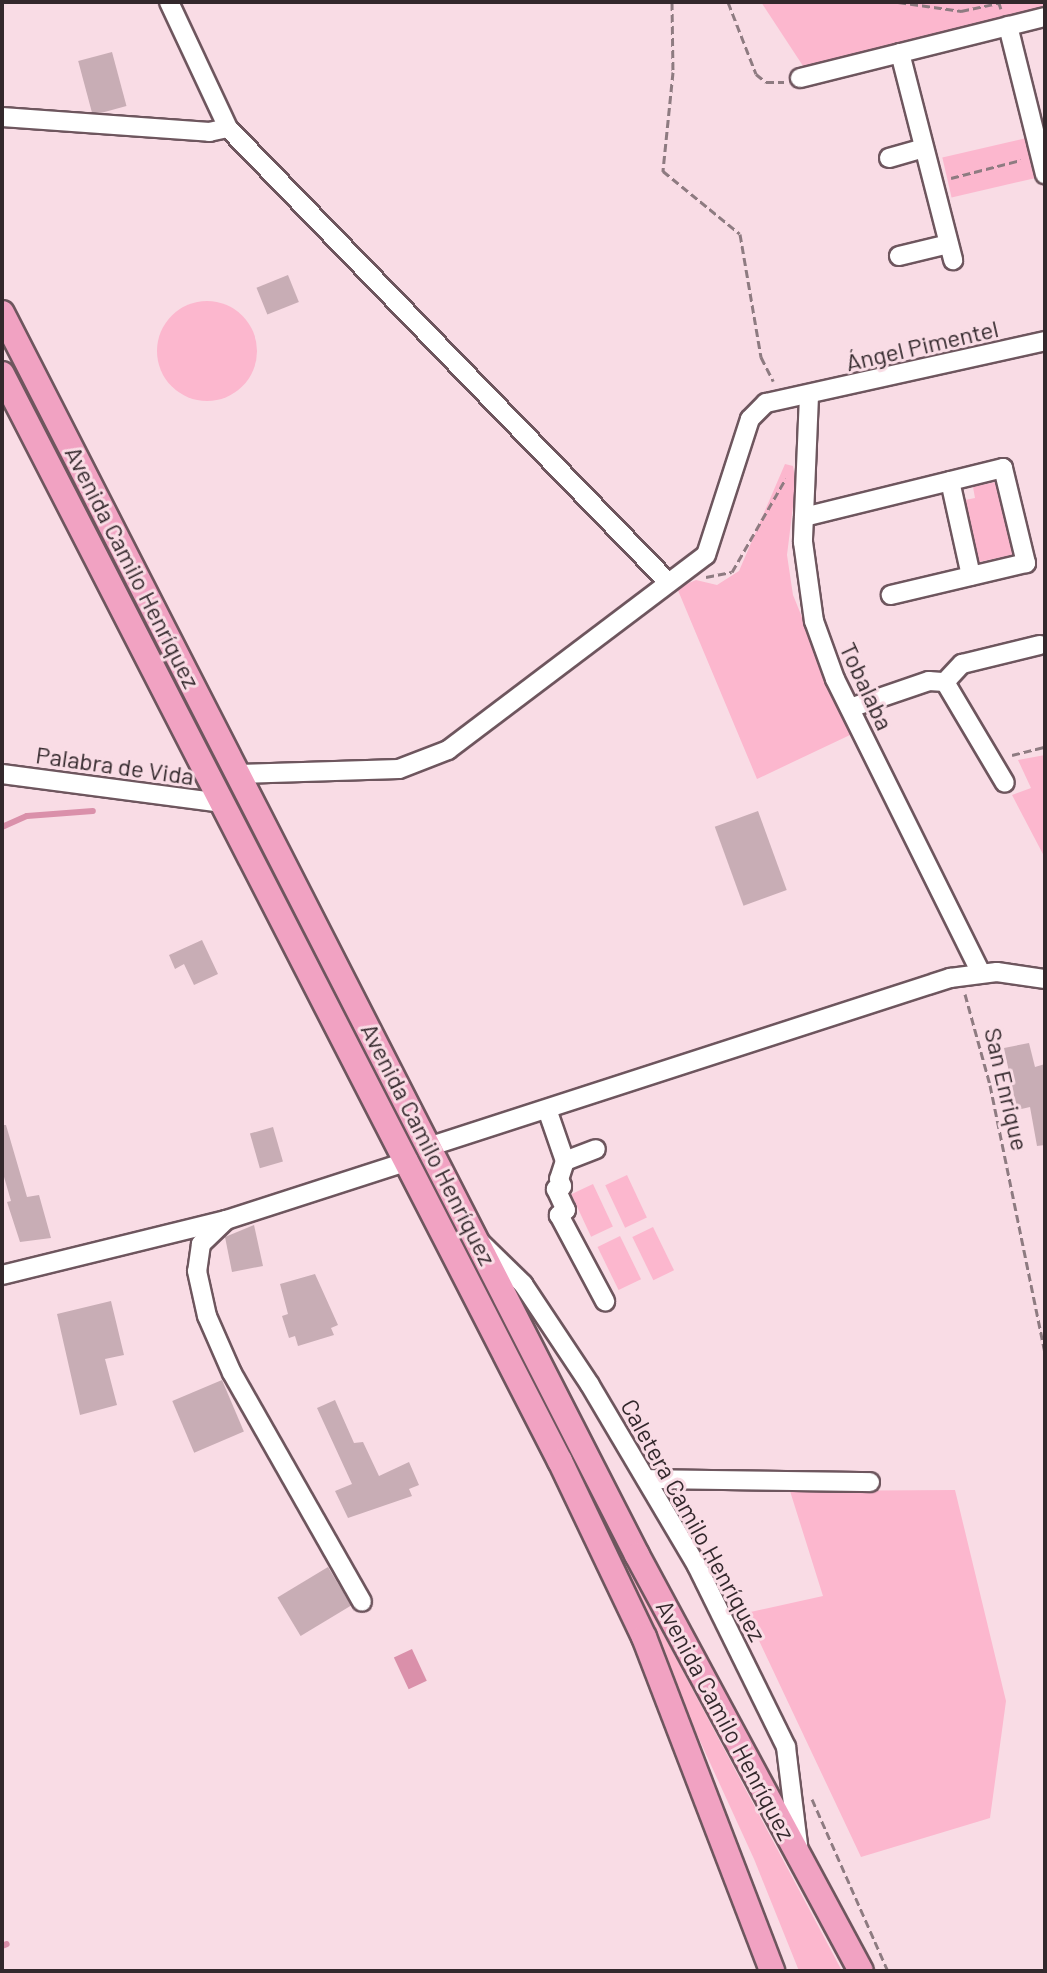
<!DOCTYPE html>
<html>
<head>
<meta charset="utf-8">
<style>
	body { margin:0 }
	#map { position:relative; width:1047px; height:1973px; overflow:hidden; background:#f9dce5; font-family:Barlow,sans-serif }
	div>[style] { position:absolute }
	.green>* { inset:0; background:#fcb7ce; transform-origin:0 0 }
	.round { border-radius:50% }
	.water>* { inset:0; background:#da90aa; transform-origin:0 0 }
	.stream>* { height:6px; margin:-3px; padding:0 3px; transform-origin:3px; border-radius:3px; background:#da90aa }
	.building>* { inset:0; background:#c8adb5; transform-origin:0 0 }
	.path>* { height:3px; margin-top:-1.5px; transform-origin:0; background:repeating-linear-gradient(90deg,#8e7b81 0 8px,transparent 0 12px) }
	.roads { filter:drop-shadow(2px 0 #6e565e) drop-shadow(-2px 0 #6e565e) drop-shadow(0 2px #6e565e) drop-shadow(0 -2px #6e565e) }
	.minor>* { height:18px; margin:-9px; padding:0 9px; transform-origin:9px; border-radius:9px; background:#fff }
	.major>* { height:24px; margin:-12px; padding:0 12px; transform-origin:12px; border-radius:12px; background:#f1a2c2 }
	span { translate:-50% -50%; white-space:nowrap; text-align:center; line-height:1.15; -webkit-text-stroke:6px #f9dce5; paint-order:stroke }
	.street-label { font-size:24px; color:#33282c }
	.frame { position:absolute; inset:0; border:4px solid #33282c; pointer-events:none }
</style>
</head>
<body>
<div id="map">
	<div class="green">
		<div style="clip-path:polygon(761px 2px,1043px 2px,1045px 6px,803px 66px)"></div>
		<div style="left:1031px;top:137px;width:41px;height:91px;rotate:77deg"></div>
		<div class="round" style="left:157px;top:301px;width:100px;height:100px"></div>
		<div style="clip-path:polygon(785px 464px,793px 466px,796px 482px,787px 555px,793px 595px,850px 735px,757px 779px,677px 588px,696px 580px,717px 585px,739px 571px)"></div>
		<div style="clip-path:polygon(1000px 481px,1016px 554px,974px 563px,960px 501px,975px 498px,973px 487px)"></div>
		<div style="clip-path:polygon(1045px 755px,1045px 858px,1012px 795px,1031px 788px,1018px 760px)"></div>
		<div style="left:627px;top:1175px;width:47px;height:24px;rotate:65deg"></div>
		<div style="left:593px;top:1184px;width:47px;height:24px;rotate:65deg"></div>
		<div style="left:653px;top:1227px;width:48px;height:23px;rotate:64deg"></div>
		<div style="left:620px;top:1236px;width:48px;height:25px;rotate:64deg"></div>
		<div style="clip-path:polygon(524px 1356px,582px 1458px,662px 1632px,842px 1971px,799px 1971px,754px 1859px)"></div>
		<div style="clip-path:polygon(955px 1490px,1006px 1701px,990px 1818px,861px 1857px,746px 1613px,823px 1596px,790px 1491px)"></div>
	</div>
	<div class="water">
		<div style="left:412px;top:1649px;width:35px;height:20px;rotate:65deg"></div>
	</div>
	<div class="stream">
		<div style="left:2px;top:827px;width:27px;rotate:-24deg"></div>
		<div style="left:27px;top:816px;width:66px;rotate:-4.3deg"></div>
		<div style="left:2px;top:1946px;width:5px;rotate:-22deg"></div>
	</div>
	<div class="building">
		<div style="left:112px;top:52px;width:56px;height:35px;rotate:75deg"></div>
		<div style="left:288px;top:275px;width:29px;height:34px;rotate:68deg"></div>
		<div style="left:758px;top:811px;width:84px;height:46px;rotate:70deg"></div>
		<div style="clip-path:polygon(202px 940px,218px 974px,194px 985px,184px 964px,175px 969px,169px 955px)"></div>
		<div style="clip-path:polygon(1029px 1043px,1035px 1067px,1045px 1064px,1045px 1145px,1037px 1146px,1030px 1107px,1017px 1110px,1004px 1048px)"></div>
		<div style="clip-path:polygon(2px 1125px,6px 1125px,27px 1197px,39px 1195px,51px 1238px,20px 1242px,7px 1202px,11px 1201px,2px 1170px)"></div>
		<div style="left:273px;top:1127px;width:36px;height:24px;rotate:74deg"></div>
		<div style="clip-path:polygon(254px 1225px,263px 1266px,232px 1272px,225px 1237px)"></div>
		<div style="clip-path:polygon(315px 1274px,338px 1325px,331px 1328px,334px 1335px,298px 1346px,295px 1336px,289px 1338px,282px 1316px,288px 1314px,280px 1284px)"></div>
		<div style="clip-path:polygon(111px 1301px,124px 1355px,105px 1359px,117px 1405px,80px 1415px,57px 1314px)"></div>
		<div style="left:222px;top:1380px;width:56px;height:54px;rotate:67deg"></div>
		<div style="clip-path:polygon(335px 1400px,354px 1443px,363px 1442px,379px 1476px,409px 1462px,419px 1485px,409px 1489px,412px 1496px,348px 1518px,335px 1491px,352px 1484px,317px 1408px)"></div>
		<div style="left:328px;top:1567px;width:45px;height:59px;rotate:59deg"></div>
	</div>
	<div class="path">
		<div style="left:672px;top:2px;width:70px;rotate:89.2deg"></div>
		<div style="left:673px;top:72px;width:100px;rotate:95.8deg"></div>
		<div style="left:663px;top:171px;width:99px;rotate:39.3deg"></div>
		<div style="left:740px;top:234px;width:125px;rotate:80.3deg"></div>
		<div style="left:761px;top:357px;width:27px;rotate:63deg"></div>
		<div style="left:728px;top:2px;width:77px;rotate:68.7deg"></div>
		<div style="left:756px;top:74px;width:13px;rotate:39deg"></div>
		<div style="left:766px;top:82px;width:18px"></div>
		<div style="left:898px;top:2px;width:64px;rotate:8.1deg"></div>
		<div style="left:961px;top:11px;width:39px;rotate:-12deg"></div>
		<div style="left:999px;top:3px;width:6px;rotate:72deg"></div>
		<div style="left:951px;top:178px;width:72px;rotate:-14.4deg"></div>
		<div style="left:706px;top:577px;width:26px;rotate:-11deg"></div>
		<div style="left:732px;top:572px;width:108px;rotate:-60.1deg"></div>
		<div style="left:1012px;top:755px;width:34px;rotate:-14deg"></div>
		<div style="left:965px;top:994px;width:94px;rotate:74.6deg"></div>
		<div style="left:990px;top:1085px;width:274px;rotate:78.4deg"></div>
		<div style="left:812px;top:1799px;width:188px;rotate:66.2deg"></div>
	</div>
	<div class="roads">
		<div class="minor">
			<div style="left:169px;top:2px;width:139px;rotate:64.9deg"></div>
			<div style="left:228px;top:128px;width:632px;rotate:45.9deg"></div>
			<div style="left:1008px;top:26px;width:153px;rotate:76deg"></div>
			<div style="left:900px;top:53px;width:214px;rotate:75.6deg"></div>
			<div style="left:800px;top:78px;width:252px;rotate:-14deg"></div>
			<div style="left:2px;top:117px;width:208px;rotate:4.1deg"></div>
			<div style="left:209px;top:132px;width:19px;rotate:-12deg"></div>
			<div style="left:889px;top:158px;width:36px;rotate:-16deg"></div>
			<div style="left:899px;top:256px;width:51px;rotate:-13.5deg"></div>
			<div style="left:809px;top:396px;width:146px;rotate:92.4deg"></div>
			<div style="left:803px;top:542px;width:80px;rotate:82.1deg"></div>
			<div style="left:814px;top:621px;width:62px;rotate:70.1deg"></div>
			<div style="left:835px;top:679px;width:328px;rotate:63.6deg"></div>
			<div style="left:950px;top:481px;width:97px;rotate:77.5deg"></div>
			<div style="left:804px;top:517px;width:205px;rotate:-13.8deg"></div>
			<div style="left:1003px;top:468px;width:98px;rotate:76.4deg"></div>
			<div style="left:1026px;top:563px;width:139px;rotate:166.7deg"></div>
			<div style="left:945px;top:682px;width:25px;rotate:-47deg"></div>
			<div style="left:962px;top:664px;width:80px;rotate:-13.7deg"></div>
			<div style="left:850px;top:708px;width:83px;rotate:-18.9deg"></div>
			<div style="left:929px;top:681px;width:16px;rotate:4deg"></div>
			<div style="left:945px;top:682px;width:117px;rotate:59.3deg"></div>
			<div style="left:2px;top:774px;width:221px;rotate:7.5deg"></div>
			<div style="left:239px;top:774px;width:160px;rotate:-1.8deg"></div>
			<div style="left:399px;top:769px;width:53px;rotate:-21.2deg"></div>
			<div style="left:448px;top:750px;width:323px;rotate:-37.1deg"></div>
			<div style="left:706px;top:555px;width:143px;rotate:-72.1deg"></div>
			<div style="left:750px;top:419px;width:23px;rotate:-45deg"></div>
			<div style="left:766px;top:403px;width:286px;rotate:-12.5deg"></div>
			<div style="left:548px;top:1112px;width:52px;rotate:70.9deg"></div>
			<div style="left:565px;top:1161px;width:19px;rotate:108deg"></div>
			<div style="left:559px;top:1179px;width:8px;rotate:67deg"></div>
			<div style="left:562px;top:1186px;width:7px;rotate:153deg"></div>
			<div style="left:556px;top:1189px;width:23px;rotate:65deg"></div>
			<div style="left:566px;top:1210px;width:9px;rotate:144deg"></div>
			<div style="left:559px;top:1215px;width:98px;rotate:61.9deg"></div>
			<div style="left:431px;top:1146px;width:546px;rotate:-17.94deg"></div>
			<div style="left:950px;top:978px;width:47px;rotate:-7.3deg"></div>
			<div style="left:997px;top:972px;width:49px;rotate:8.3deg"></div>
			<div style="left:565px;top:1161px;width:33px;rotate:-21deg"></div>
			<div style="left:226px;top:1220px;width:35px;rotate:136deg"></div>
			<div style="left:201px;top:1244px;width:27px;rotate:98deg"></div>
			<div style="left:197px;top:1271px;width:46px;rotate:77.5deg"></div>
			<div style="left:207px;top:1316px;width:62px;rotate:66.3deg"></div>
			<div style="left:232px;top:1373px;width:263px;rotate:60.4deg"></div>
			<div style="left:479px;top:1241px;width:62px;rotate:44.3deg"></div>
			<div style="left:523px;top:1284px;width:121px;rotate:56.4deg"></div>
			<div style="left:590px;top:1385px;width:210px;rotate:59.4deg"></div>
			<div style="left:697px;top:1566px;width:202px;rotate:63.8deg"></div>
			<div style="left:786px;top:1747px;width:99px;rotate:83deg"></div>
			<div style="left:2px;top:1275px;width:231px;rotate:-13.8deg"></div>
			<div style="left:226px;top:1220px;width:192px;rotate:-17.9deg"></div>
			<div style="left:646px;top:1479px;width:224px;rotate:0.8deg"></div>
		</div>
		<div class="major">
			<div style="left:2px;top:313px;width:1395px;rotate:62.92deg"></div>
			<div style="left:637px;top:1555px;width:472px;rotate:61.7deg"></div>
			<div style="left:2px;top:374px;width:1222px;rotate:62.83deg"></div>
			<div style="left:560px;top:1461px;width:195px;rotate:64.5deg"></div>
			<div style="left:644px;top:1637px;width:358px;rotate:69deg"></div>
		</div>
	</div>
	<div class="street-label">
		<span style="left:922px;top:345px;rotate:-13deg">Ángel Pimentel</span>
		<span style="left:133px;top:567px;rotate:63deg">Avenida Camilo Henríquez</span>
		<span style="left:867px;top:686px;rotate:65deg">Tobalaba</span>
		<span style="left:115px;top:765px;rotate:8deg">Palabra de Vida</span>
		<span style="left:1007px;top:1089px;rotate:77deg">San Enrique</span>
		<span style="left:429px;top:1144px;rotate:63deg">Avenida Camilo Henríquez</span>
		<span style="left:694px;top:1520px;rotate:61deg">Caletera Camilo Henríquez</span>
		<span style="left:726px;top:1720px;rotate:62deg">Avenida Camilo Henríquez</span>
	</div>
	<div class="frame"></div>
</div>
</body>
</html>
